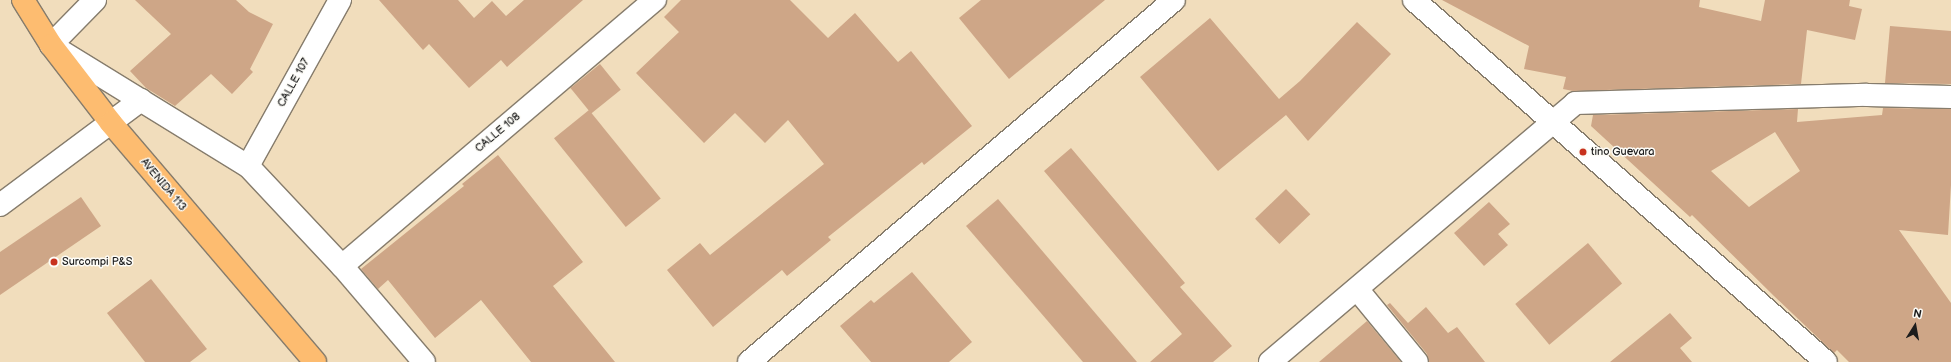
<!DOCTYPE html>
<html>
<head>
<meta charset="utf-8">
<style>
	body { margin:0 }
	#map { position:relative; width:1951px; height:362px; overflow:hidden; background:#f1ddbc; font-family:"Balsamiq Sans",sans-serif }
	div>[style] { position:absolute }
	.building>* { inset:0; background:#cea687; transform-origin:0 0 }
	.roads { filter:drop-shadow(1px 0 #867c6c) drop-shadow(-1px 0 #867c6c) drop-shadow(0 1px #867c6c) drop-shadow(0 -1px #867c6c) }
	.minor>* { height:22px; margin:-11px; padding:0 11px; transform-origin:11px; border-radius:11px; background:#fff }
	.primary>* { height:22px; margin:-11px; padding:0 11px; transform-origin:11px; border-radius:11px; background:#fdbc70 }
	.dots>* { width:11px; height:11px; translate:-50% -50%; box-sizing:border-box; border:2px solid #fdfcf7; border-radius:50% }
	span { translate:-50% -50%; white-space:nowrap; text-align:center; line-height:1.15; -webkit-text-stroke:3px #fdfcf7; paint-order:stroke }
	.street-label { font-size:11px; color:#1c1c1c }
	.poi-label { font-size:11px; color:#1c1c1c }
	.left { translate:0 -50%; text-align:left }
	.north { position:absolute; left:1895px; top:306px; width:40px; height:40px; -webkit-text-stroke:3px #fdfcf7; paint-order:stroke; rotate:11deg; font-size:11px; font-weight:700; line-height:16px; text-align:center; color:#1c1c1c }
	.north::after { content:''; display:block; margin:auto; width:14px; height:18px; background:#1c1c1c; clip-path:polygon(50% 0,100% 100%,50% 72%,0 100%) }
</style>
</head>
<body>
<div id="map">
	<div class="building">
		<div style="clip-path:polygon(135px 0,236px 0,249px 12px,273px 24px,250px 69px,253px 72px,232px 94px,211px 74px,175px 106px,146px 88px,130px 71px,171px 34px)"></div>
		<div style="clip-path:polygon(379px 0,458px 0,474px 18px,492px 1px,506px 16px,524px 0,583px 0,507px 67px,501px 60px,469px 88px,429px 44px,423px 50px)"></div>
		<div style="clip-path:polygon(681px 0,790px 0,828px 38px,855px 13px,898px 62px,911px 51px,972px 126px,924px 165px,922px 162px,828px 237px,831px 240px,787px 276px,782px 270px,713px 327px,667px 270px,700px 243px,710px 255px,824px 164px,788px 120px,765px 143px,735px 113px,704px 143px,636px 73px,679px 32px,664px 17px)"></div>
		<div style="clip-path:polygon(981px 0,1105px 0,1009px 79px,959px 18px)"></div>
		<div style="clip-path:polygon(1442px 0,1700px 0,1699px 7px,1761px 21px,1765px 0,1850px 0,1849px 6px,1862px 9px,1855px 40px,1807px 30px,1801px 84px,1573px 91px,1563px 89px,1566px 77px,1524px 69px,1529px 46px)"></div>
		<div style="clip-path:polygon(1210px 18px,1279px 99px,1300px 81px,1357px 22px,1391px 54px,1308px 141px,1286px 115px,1218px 171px,1140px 77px)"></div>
		<div style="clip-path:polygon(1890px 26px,1951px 31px,1951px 84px,1885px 83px)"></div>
		<div style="left:600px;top:64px;width:33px;height:38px;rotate:51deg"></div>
		<div style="clip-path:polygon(evenodd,1883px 108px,1951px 109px,1951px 185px,1948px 235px,1899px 230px,1951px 303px,1951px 362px,1849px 362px,1837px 350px,1834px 353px,1774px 296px,1692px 215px,1690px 217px,1591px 126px,1593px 115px,1798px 109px,1797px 122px,1882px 115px,1883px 108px,1775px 132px,1800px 171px,1749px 207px,1711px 171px,1775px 132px)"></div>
		<div style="left:589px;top:110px;width:114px;height:45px;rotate:51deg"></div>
		<div style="clip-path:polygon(1071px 148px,1185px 283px,1180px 287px,1232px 346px,1213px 362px,1150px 362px,1182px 334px,1044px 171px)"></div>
		<div style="clip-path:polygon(498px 155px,583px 262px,553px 286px,615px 362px,531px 362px,481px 300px,435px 338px,388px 280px,378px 289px,361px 269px,464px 186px,462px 184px)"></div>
		<div style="left:1286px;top:189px;width:35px;height:43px;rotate:46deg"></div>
		<div style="clip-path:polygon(81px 197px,101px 226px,0 295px,0 252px)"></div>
		<div style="clip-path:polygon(998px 199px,1137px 362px,1083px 362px,966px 226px)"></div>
		<div style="clip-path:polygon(1489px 202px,1510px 224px,1498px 234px,1508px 245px,1484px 266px,1454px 233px)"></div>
		<div style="left:1588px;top:243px;width:53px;height:95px;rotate:50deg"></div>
		<div style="clip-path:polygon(912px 272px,972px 342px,949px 362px,871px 362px,840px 326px,871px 300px,874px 303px)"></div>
		<div style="clip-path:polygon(151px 279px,207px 349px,190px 362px,145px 362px,107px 313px)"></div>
		<div style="clip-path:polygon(1390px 303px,1408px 323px,1426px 307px,1448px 333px,1457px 327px,1485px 362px,1429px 362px,1427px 354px,1387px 305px)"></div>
		<div style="clip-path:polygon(1670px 313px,1692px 338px,1680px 348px,1692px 362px,1610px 362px)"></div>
		<div style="clip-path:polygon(1367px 321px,1401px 362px,1319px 362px)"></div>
	</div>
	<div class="roads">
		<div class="minor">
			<div style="left:95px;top:0;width:63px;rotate:134.4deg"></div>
			<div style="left:51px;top:45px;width:231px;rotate:31.6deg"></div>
			<div style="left:248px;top:166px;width:137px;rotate:46.8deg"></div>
			<div style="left:342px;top:266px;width:126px;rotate:49.5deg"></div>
			<div style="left:1414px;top:0;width:548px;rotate:41.3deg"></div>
			<div style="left:248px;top:166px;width:190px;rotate:-61deg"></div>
			<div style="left:0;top:205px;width:176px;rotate:-36.7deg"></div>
			<div style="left:342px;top:266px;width:411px;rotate:-40.4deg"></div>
			<div style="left:1357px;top:289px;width:94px;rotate:50.6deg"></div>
			<div style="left:749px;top:362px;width:558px;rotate:-40.42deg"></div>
			<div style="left:1270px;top:362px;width:400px;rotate:-40.3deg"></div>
			<div style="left:1575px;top:103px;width:292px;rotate:-1.6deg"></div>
			<div style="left:1867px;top:95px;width:84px;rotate:1.4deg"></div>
		</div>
		<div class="primary">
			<div style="left:23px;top:0;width:53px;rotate:58.1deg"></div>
			<div style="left:51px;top:45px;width:98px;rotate:52.4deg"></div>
			<div style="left:111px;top:123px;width:314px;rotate:49.5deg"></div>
		</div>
	</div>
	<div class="dots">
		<div style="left:1583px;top:152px;background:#c8321e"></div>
		<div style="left:54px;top:262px;background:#c8321e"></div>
	</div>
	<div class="street-label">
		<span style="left:294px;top:83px;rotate:-61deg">CALLE 107</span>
		<span style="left:498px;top:133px;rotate:-40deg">CALLE 108</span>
		<span style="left:163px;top:185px;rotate:50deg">AVENIDA 113</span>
	</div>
	<div class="poi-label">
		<span class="left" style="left:1591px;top:152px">tino Guevara</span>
		<span class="left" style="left:62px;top:262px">Surcompi P&amp;S</span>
	</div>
	<div class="north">N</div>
</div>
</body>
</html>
